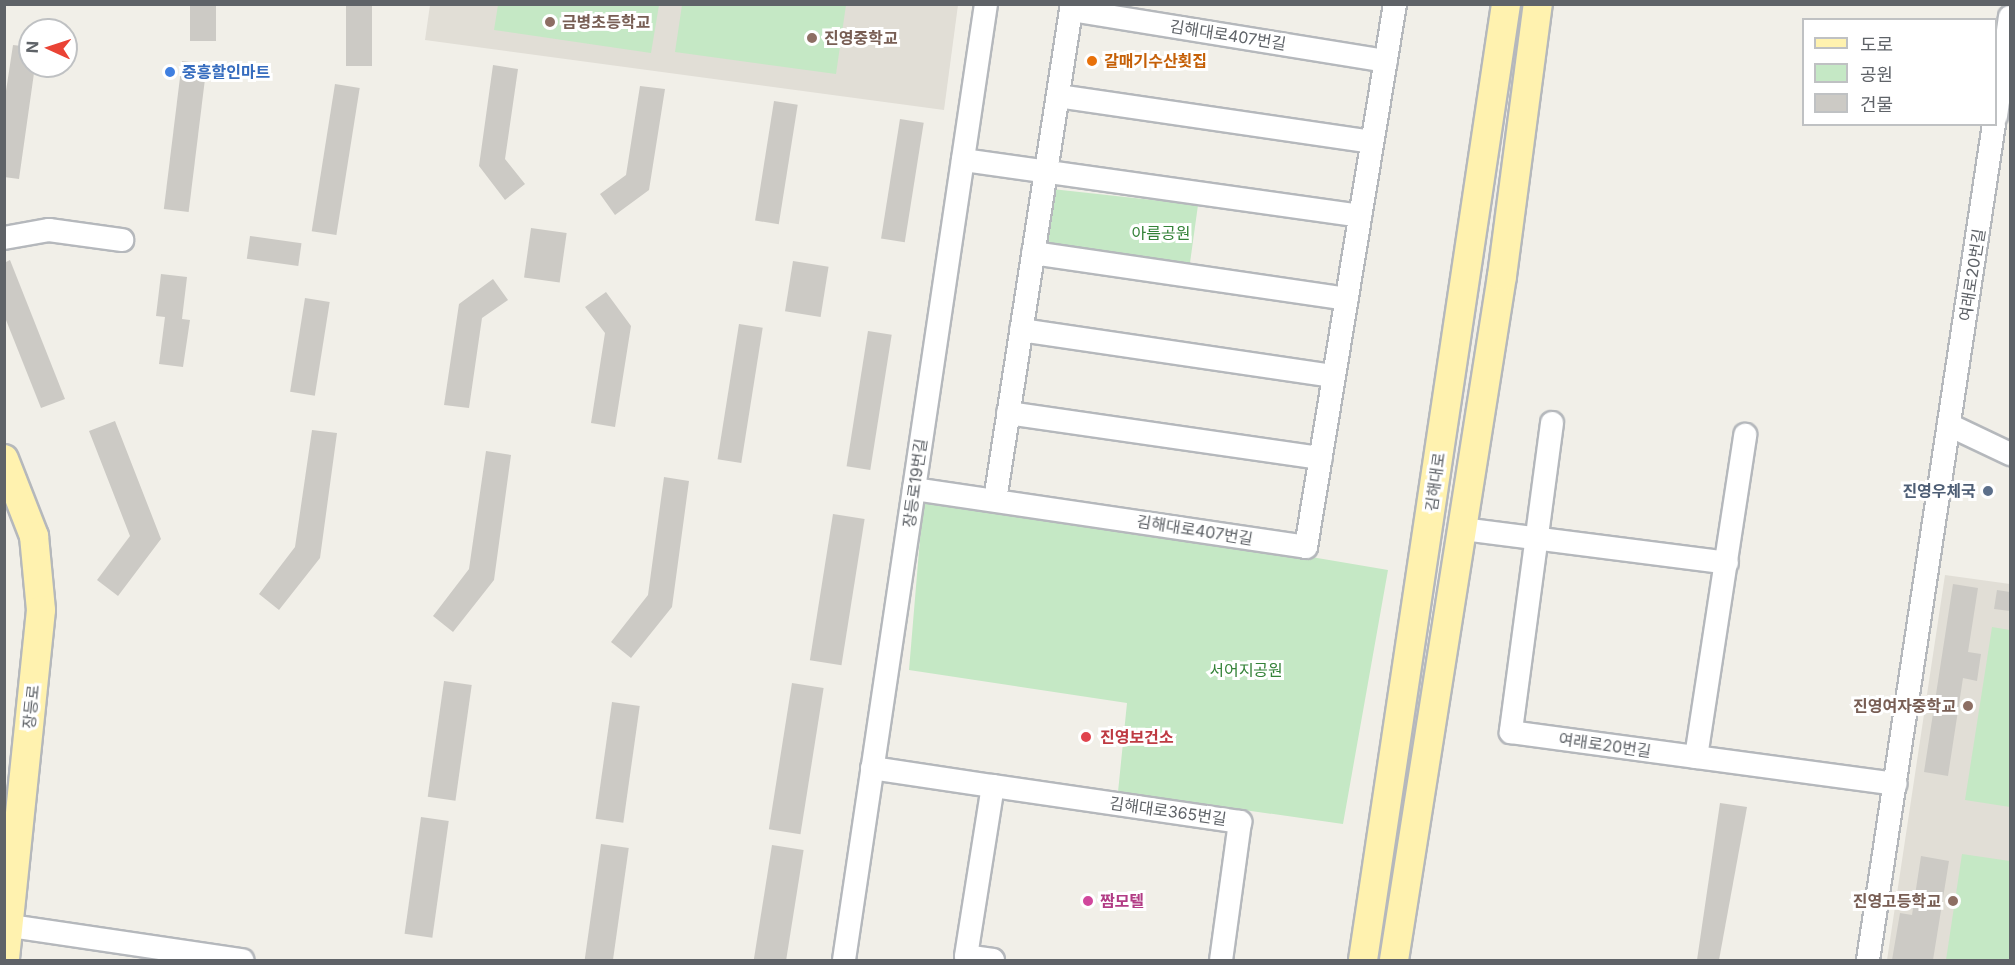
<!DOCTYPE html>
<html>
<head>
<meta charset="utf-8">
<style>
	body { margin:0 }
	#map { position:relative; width:2015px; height:965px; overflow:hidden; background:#f1efe8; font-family:Inter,"Noto Sans KR",sans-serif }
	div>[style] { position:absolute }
	.education>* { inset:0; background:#e1ded6 }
	.green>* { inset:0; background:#c5e8c5 }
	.building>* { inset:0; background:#cccac5; transform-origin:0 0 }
	.roads { filter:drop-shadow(2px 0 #b5b8bc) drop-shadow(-2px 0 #b5b8bc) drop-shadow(0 2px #b5b8bc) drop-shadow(0 -2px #b5b8bc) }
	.minor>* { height:22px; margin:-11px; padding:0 11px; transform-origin:11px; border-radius:11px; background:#fff }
	.major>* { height:28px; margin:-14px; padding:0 14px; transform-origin:14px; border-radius:14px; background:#fff2af }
	.dots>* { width:16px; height:16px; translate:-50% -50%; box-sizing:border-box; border:3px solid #fff; border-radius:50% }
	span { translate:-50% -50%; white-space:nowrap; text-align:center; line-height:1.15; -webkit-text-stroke:6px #fff; paint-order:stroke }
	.education-label { font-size:16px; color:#785e54; font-weight:700 }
	.left { translate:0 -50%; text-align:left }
	.right { translate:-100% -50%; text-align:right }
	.street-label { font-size:16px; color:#5f6368 }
	.food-label { font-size:16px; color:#c56008; font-weight:700 }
	.shop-label { font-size:16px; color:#366cbe; font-weight:700 }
	.park-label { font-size:16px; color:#348238 }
	.service-label { font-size:16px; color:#4e5e75; font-weight:700 }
	.health-label { font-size:16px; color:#be3a42; font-weight:700 }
	.hotel-label { font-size:16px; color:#b23c85; font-weight:700 }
	.frame { position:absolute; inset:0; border:6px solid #5f6368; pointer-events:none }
	.legend { position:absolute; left:1802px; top:18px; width:195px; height:108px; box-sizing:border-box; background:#fff; border:2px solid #bfc1c3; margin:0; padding:8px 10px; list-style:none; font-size:18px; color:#5f6368 }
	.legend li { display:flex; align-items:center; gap:12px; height:30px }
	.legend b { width:30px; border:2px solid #bfc1c3 }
	.north { position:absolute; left:18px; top:18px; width:60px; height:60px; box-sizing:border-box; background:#fff; border:2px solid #bfc1c3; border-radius:50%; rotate:273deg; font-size:16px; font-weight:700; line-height:24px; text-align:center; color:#5f6368 }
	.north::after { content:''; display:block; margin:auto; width:21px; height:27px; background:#ea4335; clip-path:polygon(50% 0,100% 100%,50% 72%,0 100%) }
</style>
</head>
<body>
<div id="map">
	<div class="education">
		<div style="clip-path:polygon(430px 5px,958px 5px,944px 110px,425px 40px)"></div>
		<div style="clip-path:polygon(1945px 575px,2010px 584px,2010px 960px,1887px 960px)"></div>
	</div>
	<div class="green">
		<div style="clip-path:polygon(498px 5px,659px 5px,651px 53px,494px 30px)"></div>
		<div style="clip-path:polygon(682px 5px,846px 5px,836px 74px,675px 52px)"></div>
		<div style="clip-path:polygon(1052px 189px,1198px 205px,1189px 270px,1059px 252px,1045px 237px)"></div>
		<div style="clip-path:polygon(924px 491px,1388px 570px,1343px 824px,1118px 792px,1127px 703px,909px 670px)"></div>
		<div style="clip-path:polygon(1992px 627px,2010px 630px,2010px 807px,1965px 800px)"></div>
		<div style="clip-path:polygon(1962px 854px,2010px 861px,2010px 960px,1946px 960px)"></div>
	</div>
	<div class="building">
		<div style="left:190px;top:4px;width:26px;height:37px"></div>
		<div style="left:346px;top:4px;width:26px;height:62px"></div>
		<div style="clip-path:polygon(13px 45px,30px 47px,30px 66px,35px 66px,19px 179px,4px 177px,4px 104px)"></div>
		<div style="left:182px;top:61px;width:25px;height:149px;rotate:7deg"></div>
		<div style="clip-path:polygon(493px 65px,518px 69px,505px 159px,525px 184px,505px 200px,479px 166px)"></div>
		<div style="left:335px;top:84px;width:25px;height:149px;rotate:9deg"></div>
		<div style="clip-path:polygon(640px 86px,665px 89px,649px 190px,615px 215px,600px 194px,626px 175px)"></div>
		<div style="left:774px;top:101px;width:24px;height:121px;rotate:9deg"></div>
		<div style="left:900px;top:119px;width:24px;height:121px;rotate:9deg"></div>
		<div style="left:531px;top:228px;width:36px;height:50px;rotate:8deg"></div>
		<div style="left:250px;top:236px;width:52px;height:23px;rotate:8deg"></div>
		<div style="clip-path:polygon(10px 260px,65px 399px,41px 408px,4px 315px,4px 263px)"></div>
		<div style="left:793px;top:261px;width:36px;height:51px;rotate:9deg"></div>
		<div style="clip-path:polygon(161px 274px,187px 277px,182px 319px,190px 320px,183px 367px,159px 364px,165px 317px,156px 316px)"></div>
		<div style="clip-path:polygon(493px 279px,508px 300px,482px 318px,469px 408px,444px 405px,459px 304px)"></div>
		<div style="clip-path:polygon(606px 292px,631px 326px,615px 427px,591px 423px,605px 333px,585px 307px)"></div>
		<div style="left:305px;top:298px;width:25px;height:95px;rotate:9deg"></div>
		<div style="left:739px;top:324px;width:24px;height:137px;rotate:9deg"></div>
		<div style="left:868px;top:331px;width:24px;height:137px;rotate:9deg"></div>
		<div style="clip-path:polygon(115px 421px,161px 539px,118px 596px,97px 580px,130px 536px,89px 431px)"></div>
		<div style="clip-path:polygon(312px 430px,337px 433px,320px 558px,279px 610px,259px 594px,295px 547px)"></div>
		<div style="clip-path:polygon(486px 451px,511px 455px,494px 580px,453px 632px,433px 616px,469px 569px)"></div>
		<div style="clip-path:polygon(664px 477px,689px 481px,672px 607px,631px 658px,611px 642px,648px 595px)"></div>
		<div style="left:833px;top:514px;width:32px;height:148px;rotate:9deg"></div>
		<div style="clip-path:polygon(1953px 584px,1978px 588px,1968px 652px,1981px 654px,1977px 681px,1963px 678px,1948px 776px,1924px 772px)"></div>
		<div style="clip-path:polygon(1997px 590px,2010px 592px,2010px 611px,1994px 609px)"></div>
		<div style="left:444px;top:681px;width:28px;height:117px;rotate:8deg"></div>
		<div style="left:792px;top:683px;width:32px;height:148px;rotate:9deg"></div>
		<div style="left:612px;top:702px;width:28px;height:118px;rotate:8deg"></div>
		<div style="clip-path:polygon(1720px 803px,1747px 807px,1719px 960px,1697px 960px)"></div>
		<div style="left:421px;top:817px;width:28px;height:118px;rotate:8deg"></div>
		<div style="left:601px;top:844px;width:28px;height:117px;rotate:8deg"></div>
		<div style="left:772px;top:845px;width:32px;height:116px;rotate:9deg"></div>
		<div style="clip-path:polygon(1921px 856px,1949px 861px,1933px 960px,1892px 960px,1900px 913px,1912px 915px)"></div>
	</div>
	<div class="roads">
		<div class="minor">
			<div style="left:1071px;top:10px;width:319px;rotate:9.2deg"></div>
			<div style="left:1058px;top:96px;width:317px;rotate:8.3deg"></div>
			<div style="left:1996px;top:116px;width:100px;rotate:-82deg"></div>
			<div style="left:963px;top:160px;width:401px;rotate:8deg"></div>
			<div style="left:4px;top:238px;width:46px;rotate:-10.1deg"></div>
			<div style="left:49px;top:230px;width:74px;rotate:7.8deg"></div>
			<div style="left:1033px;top:253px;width:317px;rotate:8.3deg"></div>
			<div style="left:1021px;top:330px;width:316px;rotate:8.4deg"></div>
			<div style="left:1008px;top:413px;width:316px;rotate:8.2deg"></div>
			<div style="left:1552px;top:423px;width:312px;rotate:97.6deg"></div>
			<div style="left:1511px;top:732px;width:388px;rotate:7.7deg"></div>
			<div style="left:1949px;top:425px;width:68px;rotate:25.4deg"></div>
			<div style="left:914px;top:489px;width:396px;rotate:8.4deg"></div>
			<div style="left:1306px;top:547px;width:550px;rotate:-80.69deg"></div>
			<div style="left:995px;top:500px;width:502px;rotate:-81.18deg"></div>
			<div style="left:1463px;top:529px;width:266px;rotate:7.3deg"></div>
			<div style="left:1696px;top:757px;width:326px;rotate:-81.3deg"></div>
			<div style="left:872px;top:768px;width:122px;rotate:8.5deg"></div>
			<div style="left:4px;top:925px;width:241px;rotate:8.4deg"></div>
			<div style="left:844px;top:960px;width:966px;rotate:-81.55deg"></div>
			<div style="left:993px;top:960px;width:27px;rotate:-172deg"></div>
			<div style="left:966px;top:956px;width:172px;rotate:-81deg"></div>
			<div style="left:993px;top:786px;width:250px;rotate:8.3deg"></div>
			<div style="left:1240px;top:822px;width:139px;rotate:97.8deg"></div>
			<div style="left:1868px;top:960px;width:845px;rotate:-81.43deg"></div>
		</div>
		<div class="major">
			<div style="left:4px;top:459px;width:83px;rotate:68.7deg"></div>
			<div style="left:34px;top:536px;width:74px;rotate:84.6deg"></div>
			<div style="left:41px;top:610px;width:352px;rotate:95.9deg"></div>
			<div style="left:1363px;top:960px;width:967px;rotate:-81.49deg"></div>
			<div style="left:1394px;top:960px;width:692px;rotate:-81.03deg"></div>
			<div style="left:1502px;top:276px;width:274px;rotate:-82.5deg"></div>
		</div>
	</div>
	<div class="dots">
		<div style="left:550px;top:22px;background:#8d6e63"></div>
		<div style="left:812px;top:38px;background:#8d6e63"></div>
		<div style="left:1092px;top:61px;background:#e8710a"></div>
		<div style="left:170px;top:72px;background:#3f7fe0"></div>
		<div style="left:1988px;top:491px;background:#5c6f8a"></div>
		<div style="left:1968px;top:706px;background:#8d6e63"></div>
		<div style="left:1086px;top:737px;background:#e0444e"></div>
		<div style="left:1088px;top:901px;background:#d1479c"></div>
		<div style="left:1953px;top:901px;background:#8d6e63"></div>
	</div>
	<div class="education-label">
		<span class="left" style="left:562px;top:22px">금병초등학교</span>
		<span class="left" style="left:824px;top:38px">진영중학교</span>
		<span class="right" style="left:1956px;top:706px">진영여자중학교</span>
		<span class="right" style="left:1941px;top:901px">진영고등학교</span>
	</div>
	<div class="street-label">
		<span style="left:1228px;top:35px;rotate:9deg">김해대로407번길</span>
		<span style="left:1972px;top:275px;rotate:-81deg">여래로20번길</span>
		<span style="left:1435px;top:482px;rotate:-82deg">김해대로</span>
		<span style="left:915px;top:483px;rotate:-82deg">장등로19번길</span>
		<span style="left:1195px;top:530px;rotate:9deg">김해대로407번길</span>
		<span style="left:31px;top:707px;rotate:-84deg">장등로</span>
		<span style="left:1605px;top:745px;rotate:8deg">여래로20번길</span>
		<span style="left:1168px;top:811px;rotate:8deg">김해대로365번길</span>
	</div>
	<div class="food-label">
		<span class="left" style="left:1104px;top:61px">갈매기수산횟집</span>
	</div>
	<div class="shop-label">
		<span class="left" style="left:182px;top:72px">중흥할인마트</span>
	</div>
	<div class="park-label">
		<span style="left:1161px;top:233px">아름공원</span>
		<span style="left:1246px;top:670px">서어지공원</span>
	</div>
	<div class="service-label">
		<span class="right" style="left:1976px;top:491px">진영우체국</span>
	</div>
	<div class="health-label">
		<span class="left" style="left:1100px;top:737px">진영보건소</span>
	</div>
	<div class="hotel-label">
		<span class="left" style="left:1100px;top:901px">짬모텔</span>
	</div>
	<div class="frame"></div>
	<ul class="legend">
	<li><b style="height:8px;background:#fff2af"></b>도로</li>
	<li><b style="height:16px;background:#c5e8c5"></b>공원</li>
	<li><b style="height:16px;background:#cccac5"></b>건물</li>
	</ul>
	<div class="north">N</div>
</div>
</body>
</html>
